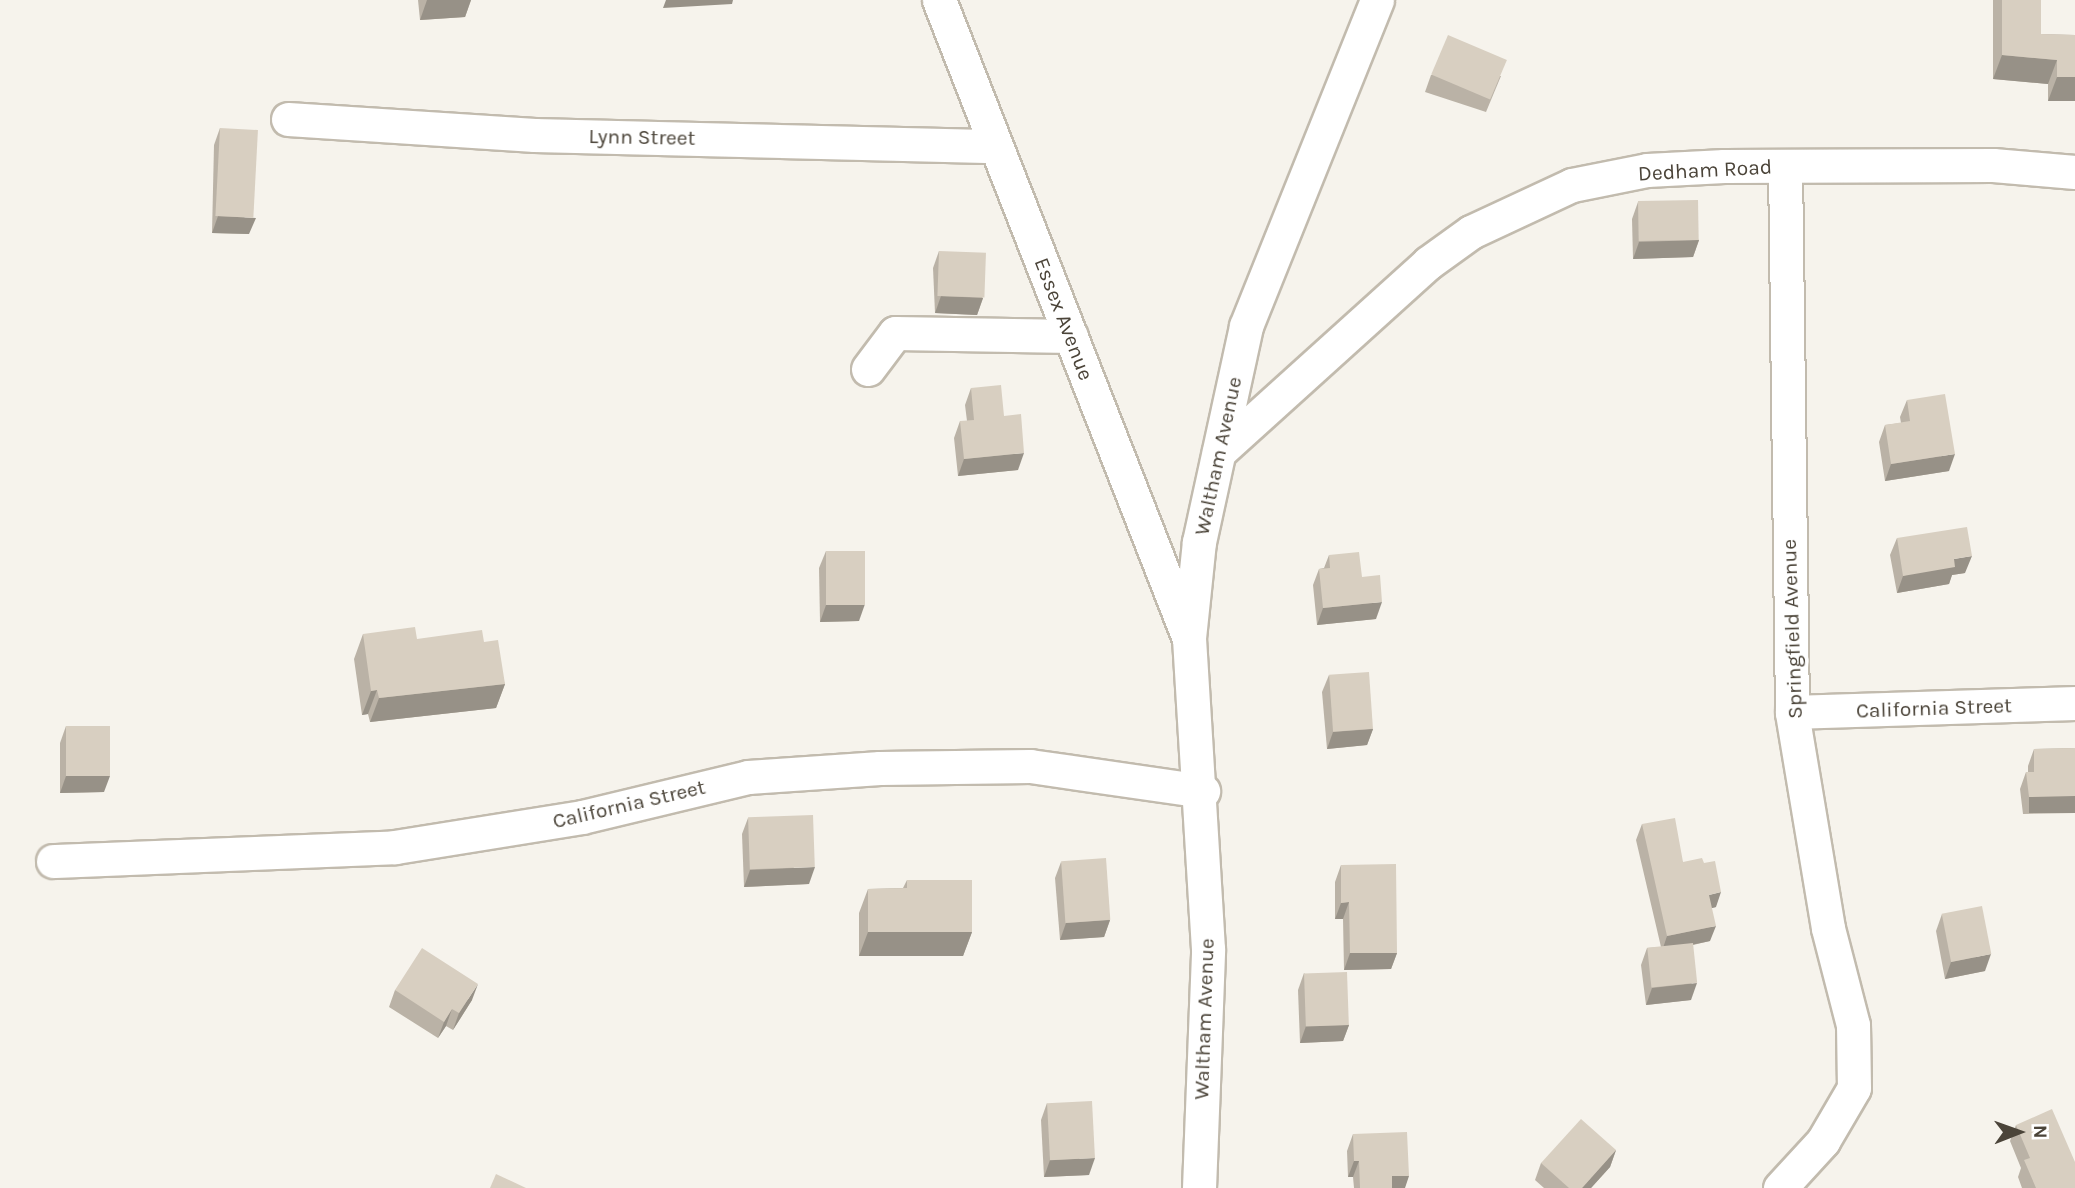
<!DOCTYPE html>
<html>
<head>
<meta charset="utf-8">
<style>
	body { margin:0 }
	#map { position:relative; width:2075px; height:1188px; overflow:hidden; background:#f6f3ec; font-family:Karla,sans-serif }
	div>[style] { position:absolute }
	.roads { filter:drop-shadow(2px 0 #c2bbae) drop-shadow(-2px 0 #c2bbae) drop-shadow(0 2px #c2bbae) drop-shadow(0 -2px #c2bbae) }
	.street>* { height:33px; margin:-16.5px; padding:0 16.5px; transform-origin:16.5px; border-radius:16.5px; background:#fff }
	.wall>* { inset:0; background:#bab2a6 }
	.shaded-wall>* { inset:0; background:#979187; transform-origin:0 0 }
	.building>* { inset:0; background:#d8cfc1; transform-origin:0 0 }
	span { translate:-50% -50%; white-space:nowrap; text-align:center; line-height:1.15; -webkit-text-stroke:7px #fff; paint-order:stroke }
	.street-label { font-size:21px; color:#4b4439 }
	.north { position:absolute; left:1984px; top:1097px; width:70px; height:70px; -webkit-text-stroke:5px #fff; paint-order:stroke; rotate:89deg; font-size:19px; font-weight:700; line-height:28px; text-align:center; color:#4b4439 }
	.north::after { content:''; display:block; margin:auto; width:24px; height:32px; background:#4b4439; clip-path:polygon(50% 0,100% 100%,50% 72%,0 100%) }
</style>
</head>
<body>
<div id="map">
	<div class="roads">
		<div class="street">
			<div style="left:939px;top:0;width:683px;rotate:68.62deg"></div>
			<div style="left:288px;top:119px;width:247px;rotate:3.7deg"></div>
			<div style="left:534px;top:135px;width:462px;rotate:1.4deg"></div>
			<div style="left:868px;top:369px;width:45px;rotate:-53.1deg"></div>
			<div style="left:895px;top:333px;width:176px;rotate:1deg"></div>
			<div style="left:1219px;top:452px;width:282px;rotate:-42.1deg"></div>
			<div style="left:1428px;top:263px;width:53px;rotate:-35.8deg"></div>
			<div style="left:1471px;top:232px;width:111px;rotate:-25deg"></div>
			<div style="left:1572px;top:185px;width:76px;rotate:-11.3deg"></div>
			<div style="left:1647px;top:170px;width:77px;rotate:-3deg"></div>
			<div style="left:1724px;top:166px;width:269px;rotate:-0.2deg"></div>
			<div style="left:1993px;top:165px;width:82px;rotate:4.9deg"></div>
			<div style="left:1792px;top:712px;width:283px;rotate:-1.8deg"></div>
			<div style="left:53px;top:861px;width:342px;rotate:-2.3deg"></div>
			<div style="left:395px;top:847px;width:189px;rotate:-9.1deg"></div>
			<div style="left:582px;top:817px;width:171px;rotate:-13.5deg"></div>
			<div style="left:748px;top:777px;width:132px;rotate:-3.9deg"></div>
			<div style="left:880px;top:768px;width:150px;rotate:-0.8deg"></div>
			<div style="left:1030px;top:766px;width:175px;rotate:8.2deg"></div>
			<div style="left:1199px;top:1188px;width:239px;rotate:-87.8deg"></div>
			<div style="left:1208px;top:949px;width:312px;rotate:-93.5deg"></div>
			<div style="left:1189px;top:638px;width:97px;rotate:-84.1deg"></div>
			<div style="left:1199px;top:542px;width:221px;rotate:-77.7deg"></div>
			<div style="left:1246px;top:326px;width:351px;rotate:-68.1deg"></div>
			<div style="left:1780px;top:1188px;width:64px;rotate:-47.5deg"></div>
			<div style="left:1823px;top:1141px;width:61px;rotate:-59.7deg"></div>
			<div style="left:1854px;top:1088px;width:63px;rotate:-90.9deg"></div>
			<div style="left:1853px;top:1025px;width:100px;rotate:-104.5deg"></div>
			<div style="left:1828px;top:928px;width:219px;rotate:-99.5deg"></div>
			<div style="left:1792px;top:712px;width:546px;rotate:-90.73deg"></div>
		</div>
	</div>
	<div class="wall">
		<div style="clip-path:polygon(418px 0,471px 0,465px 17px,420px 20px)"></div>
		<div style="clip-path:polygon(1993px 0,2041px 0,2041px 34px,2075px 35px,2075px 101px,2048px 101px,2048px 84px,1993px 79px)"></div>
		<div style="clip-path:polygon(1431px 75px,1501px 76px,1486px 112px,1425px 92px)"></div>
		<div style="clip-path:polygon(220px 128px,249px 234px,212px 233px,214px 145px)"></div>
		<div style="clip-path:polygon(1638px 202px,1699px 240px,1693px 257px,1633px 259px,1632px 219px)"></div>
		<div style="clip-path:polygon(939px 251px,983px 298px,977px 315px,935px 313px,933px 268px)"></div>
		<div style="clip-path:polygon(971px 388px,1004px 416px,1018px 470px,958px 476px,954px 438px,960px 421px,967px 421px,965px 405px)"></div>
		<div style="clip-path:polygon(1907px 400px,1949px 471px,1885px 481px,1879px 442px,1885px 425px,1901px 423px,1900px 417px)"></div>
		<div style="clip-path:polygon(1897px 538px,1965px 573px,1952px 575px,1949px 584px,1897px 593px,1890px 555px)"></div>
		<div style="clip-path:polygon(826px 551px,859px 621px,820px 622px,819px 568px)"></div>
		<div style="clip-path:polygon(1329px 555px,1362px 577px,1376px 619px,1317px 625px,1313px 585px,1319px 569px,1324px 568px)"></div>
		<div style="clip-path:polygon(363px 634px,417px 639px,484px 642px,505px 684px,496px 708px,370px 722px,368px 714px,362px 715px,354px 659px)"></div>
		<div style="clip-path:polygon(1329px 675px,1373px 729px,1367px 745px,1327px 749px,1322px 692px)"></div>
		<div style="clip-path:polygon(66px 726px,104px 792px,60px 793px,60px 743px)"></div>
		<div style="clip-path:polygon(2075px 748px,2075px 813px,2023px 814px,2020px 789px,2026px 772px,2028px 772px,2028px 766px,2034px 749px)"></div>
		<div style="clip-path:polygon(748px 818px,809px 884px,744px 887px,742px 834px)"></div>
		<div style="clip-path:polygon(1642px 824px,1683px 862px,1716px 907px,1712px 908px,1710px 941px,1693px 945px,1691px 1000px,1646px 1005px,1641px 965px,1647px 948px,1661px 947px,1636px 840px)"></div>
		<div style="clip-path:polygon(1061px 862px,1110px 920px,1104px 937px,1060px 940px,1055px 878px)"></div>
		<div style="clip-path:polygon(1341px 865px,1397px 953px,1391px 969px,1344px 970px,1343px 919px,1335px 919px,1335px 882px)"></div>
		<div style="clip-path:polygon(907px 880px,972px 932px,963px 956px,859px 956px,859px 913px,868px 889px,903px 888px)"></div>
		<div style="clip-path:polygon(1942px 914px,1985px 971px,1945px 979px,1936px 931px)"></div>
		<div style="clip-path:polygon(1304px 973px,1349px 1025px,1343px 1041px,1300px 1043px,1298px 990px)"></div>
		<div style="clip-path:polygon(395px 990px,472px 1000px,453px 1030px,446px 1026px,438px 1038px,389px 1007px)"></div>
		<div style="clip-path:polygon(1047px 1103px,1089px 1175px,1044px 1177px,1041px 1120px)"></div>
		<div style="clip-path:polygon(2016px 1125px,2075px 1188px,2022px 1188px,2018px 1177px,2021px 1168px,2010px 1141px)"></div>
		<div style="clip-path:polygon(1353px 1134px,1405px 1188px,1354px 1188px,1353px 1177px,1348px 1177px,1347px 1151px)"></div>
		<div style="clip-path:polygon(1616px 1150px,1610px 1167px,1591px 1188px,1544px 1188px,1535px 1180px,1541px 1163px)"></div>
	</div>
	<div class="shaded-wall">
		<div style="clip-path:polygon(427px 0,471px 0,465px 17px,420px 20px)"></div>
		<div style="clip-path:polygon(666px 0,733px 0,732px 4px,663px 8px)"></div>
		<div style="clip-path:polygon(2002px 55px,2057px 60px,2048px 84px,1993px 79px)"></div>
		<div style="clip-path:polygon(2057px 77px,2075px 77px,2075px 101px,2048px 101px)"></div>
		<div style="clip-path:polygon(218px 216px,256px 218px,249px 234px,212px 233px)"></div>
		<div style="clip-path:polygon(1699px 240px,1693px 257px,1633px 259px,1639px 242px)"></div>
		<div style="clip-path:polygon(941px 296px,983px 298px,977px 315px,935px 313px)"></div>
		<div style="clip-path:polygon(1024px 453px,1018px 470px,958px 476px,964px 459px)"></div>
		<div style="clip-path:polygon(1955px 454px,1949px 471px,1885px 481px,1891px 464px)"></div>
		<div style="clip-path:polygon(1972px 556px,1965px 573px,1952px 575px,1949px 584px,1897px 593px,1903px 576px,1954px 559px)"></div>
		<div style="clip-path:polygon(1382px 602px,1376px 619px,1317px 625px,1323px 608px)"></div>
		<div style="clip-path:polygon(865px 604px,859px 621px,820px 622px,826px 605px)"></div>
		<div style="clip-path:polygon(505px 684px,496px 708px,370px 722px,379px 698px)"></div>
		<div style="clip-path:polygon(377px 690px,368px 714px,362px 715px,371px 691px)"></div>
		<div style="clip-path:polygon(1373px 729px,1367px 745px,1327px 749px,1333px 732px)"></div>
		<div style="clip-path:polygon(66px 776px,110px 776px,104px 792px,60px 793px)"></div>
		<div style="left:2075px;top:796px;width:17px;height:46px;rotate:90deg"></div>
		<div style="clip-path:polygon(815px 867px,809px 884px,744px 887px,750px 870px)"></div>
		<div style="clip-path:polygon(1721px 892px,1716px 907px,1704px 910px,1709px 895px)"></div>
		<div style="clip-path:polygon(1349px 902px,1343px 919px,1335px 919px,1341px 903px)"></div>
		<div style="clip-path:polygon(1110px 920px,1104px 937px,1060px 940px,1066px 923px)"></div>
		<div style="clip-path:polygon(1716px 926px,1710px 941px,1662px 951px,1667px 936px)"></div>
		<div style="clip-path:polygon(868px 932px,972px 932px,963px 956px,859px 956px)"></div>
		<div style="clip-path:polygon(1350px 953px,1397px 953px,1391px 969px,1344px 970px)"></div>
		<div style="clip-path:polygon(1991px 954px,1985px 971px,1945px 979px,1951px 962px)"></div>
		<div style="clip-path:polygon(1697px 983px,1691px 1000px,1646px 1005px,1652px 988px)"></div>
		<div style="clip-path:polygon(478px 984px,472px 1000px,453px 1030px,459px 1013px)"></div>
		<div style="clip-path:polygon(452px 1009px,446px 1026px,438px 1038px,444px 1022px)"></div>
		<div style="clip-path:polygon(1349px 1025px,1343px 1041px,1300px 1043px,1306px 1026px)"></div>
		<div style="clip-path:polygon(1616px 1150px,1610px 1167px,1591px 1188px,1582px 1188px)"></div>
		<div style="clip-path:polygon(1095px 1158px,1089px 1175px,1044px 1177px,1050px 1160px)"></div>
		<div style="clip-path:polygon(1354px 1161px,1359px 1161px,1353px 1177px,1348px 1177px)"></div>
		<div style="clip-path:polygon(1392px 1176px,1409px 1176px,1405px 1188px,1388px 1188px)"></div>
	</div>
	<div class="building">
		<div style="clip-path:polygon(2002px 0,2041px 0,2041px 34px,2075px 35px,2075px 77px,2057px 77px,2057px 60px,2002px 55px)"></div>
		<div style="left:1448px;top:35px;width:64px;height:43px;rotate:23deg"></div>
		<div style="left:220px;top:128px;width:38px;height:88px;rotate:3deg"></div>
		<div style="left:1698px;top:200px;width:40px;height:60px;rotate:89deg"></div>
		<div style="left:939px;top:251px;width:47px;height:45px;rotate:2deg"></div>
		<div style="clip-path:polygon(1001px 385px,1004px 416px,1021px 414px,1024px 453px,964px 459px,960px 421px,974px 420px,971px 388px)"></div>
		<div style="clip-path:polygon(1945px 394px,1955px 454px,1891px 464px,1885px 425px,1910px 421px,1907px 400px)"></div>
		<div style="clip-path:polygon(1967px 527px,1972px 556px,1954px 559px,1955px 567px,1903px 576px,1897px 538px)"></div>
		<div style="left:826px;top:551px;width:39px;height:54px"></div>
		<div style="clip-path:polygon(1359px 552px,1362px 577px,1380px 575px,1382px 602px,1323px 608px,1319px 569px,1330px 568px,1329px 555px)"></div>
		<div style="clip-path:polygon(415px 627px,417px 639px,482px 630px,484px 642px,498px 640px,505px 684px,379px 698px,377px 690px,371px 691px,363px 634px)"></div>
		<div style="left:1369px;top:672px;width:57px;height:40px;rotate:86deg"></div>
		<div style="left:66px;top:726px;width:44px;height:50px"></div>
		<div style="clip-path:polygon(2075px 748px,2075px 796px,2029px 797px,2026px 772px,2034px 772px,2034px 749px)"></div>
		<div style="left:813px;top:815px;width:52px;height:65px;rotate:88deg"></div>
		<div style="clip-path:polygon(1675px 818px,1683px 862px,1702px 858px,1704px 863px,1715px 861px,1721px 892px,1709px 895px,1716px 926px,1667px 936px,1642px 824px)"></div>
		<div style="left:1106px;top:858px;width:62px;height:45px;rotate:86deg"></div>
		<div style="clip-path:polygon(1396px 864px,1397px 953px,1350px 953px,1349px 902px,1341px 903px,1341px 865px)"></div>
		<div style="clip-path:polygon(907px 880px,972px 880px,972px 932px,868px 932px,868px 889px,907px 888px)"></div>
		<div style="left:1982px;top:906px;width:49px;height:41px;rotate:79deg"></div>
		<div style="left:1693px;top:943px;width:40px;height:46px;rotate:84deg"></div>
		<div style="clip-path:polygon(422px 948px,478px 984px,459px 1013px,452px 1009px,444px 1022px,395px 990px)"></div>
		<div style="left:1347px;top:972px;width:53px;height:43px;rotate:88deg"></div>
		<div style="left:1092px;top:1101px;width:57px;height:45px;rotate:87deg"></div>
		<div style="clip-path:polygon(2052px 1109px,2075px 1162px,2075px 1188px,2036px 1188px,2024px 1160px,2030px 1158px,2016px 1125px)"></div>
		<div style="clip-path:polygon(1581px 1119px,1616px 1150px,1582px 1188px,1569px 1188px,1541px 1163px)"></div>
		<div style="clip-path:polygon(1407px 1132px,1409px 1176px,1392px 1176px,1392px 1188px,1360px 1188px,1359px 1161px,1354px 1161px,1353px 1134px)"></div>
		<div style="clip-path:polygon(496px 1174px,526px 1188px,490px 1188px)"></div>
	</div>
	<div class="street-label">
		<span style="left:642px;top:137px;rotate:1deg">Lynn Street</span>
		<span style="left:1705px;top:170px;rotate:-3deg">Dedham Road</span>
		<span style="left:1064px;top:319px;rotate:69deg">Essex Avenue</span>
		<span style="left:1218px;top:456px;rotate:-78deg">Waltham Avenue</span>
		<span style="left:1792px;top:629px;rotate:-92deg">Springfield Avenue</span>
		<span style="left:1934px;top:708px;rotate:-2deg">California Street</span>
		<span style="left:629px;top:804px;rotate:-13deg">California Street</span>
		<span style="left:1204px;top:1019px;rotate:-88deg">Waltham Avenue</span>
	</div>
	<div class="north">N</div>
</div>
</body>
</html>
